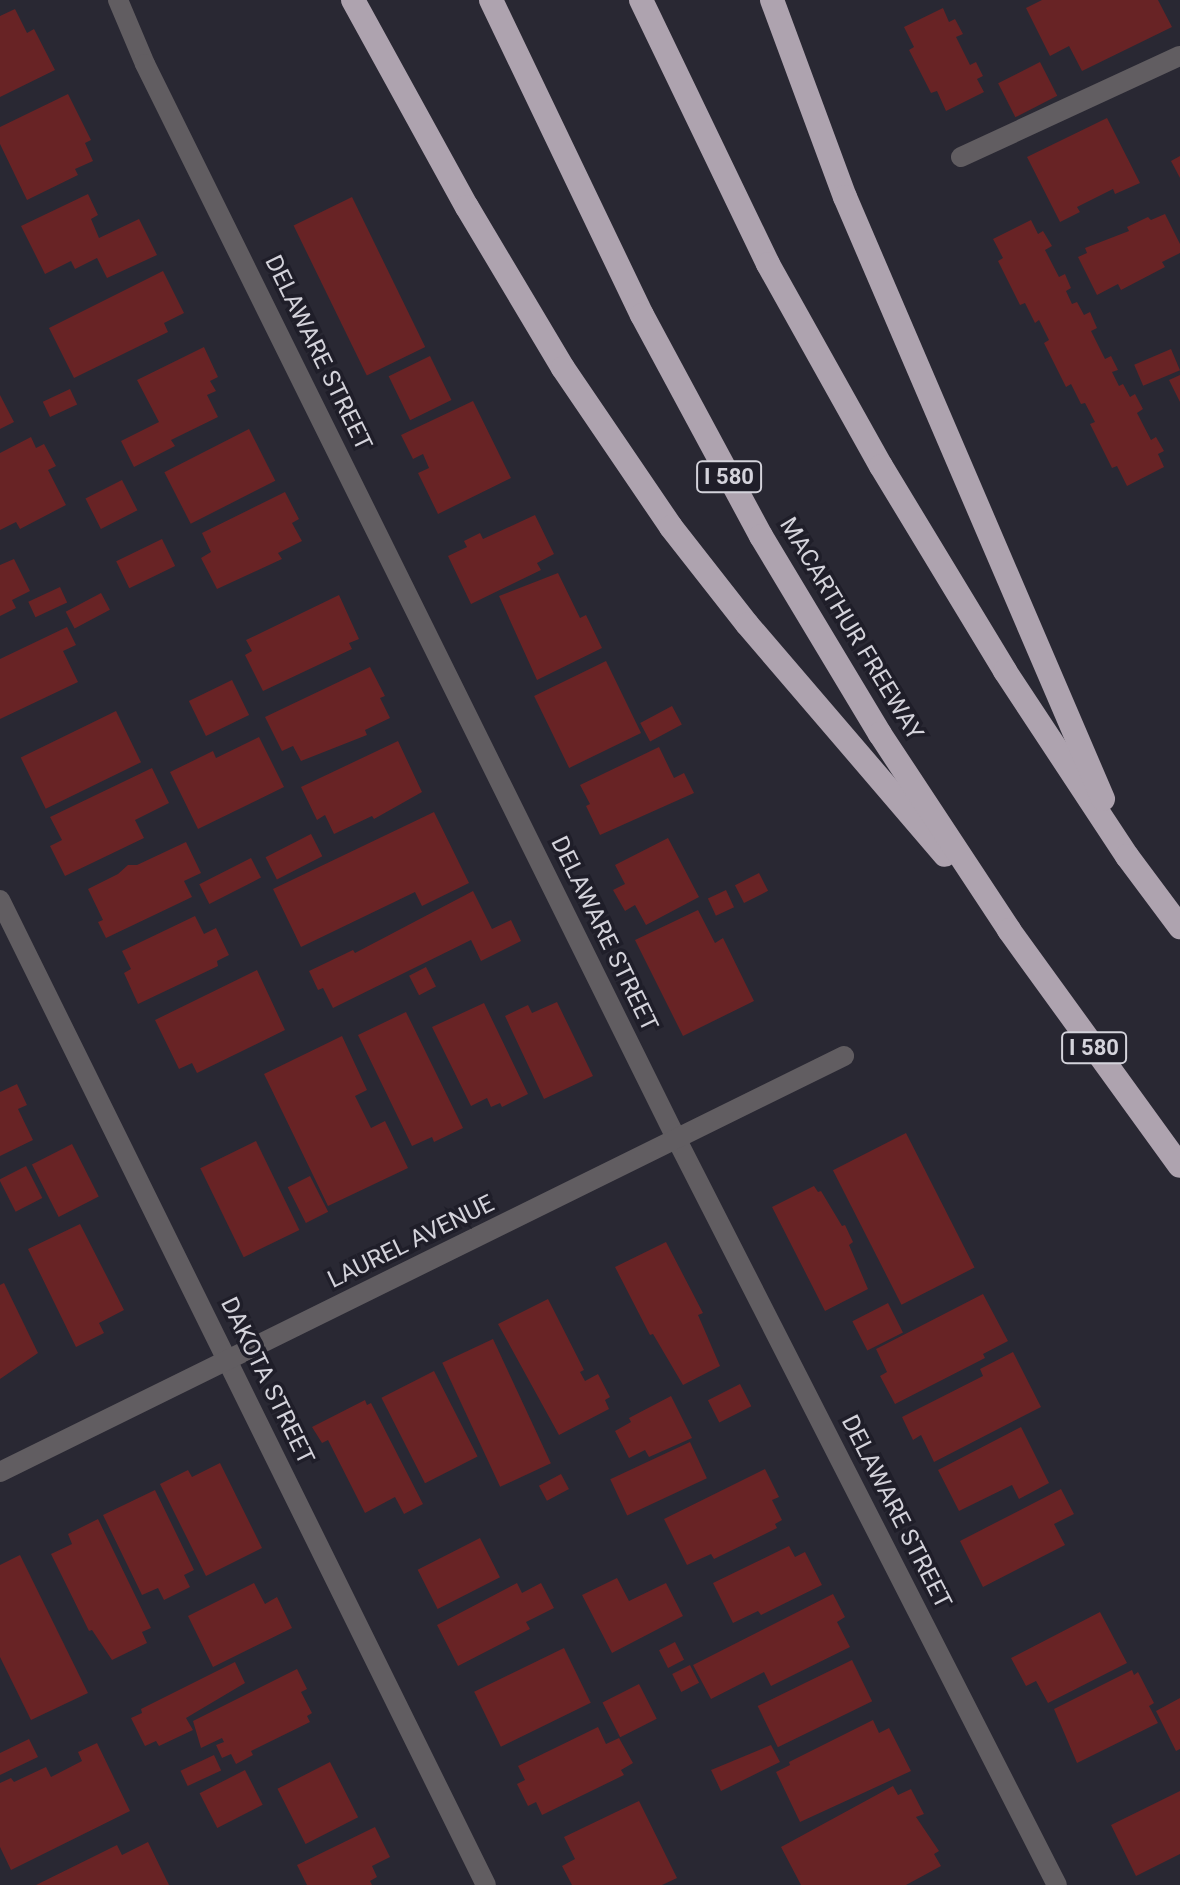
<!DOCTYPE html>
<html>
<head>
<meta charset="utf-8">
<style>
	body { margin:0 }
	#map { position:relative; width:1180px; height:1885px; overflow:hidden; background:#292833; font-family:Roboto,sans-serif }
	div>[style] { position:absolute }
	.building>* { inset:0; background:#682325; transform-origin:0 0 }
	.minor>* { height:20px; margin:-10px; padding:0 10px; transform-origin:10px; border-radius:10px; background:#615d61 }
	.highway>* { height:24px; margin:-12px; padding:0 12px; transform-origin:12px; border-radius:12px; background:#aea3af }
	span { translate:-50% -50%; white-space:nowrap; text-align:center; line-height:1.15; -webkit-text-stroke:7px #1f1e29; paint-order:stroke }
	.shield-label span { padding:2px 6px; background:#1f1e29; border:2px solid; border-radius:6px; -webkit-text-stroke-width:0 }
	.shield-label { font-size:22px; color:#d4d3db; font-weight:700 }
	.street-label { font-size:24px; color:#d4d3db }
</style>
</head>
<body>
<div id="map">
	<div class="building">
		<div style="clip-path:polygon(1042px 0,1158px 0,1172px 27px,1082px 71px,1069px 46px,1050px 56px,1026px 8px)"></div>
		<div style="clip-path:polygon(943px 8px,949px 22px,955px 19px,963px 34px,956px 37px,970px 65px,976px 62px,983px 76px,977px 79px,984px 92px,946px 111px,937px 91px,931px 93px,909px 50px,914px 47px,904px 27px)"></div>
		<div style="clip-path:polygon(15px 9px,27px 33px,34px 29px,55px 70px,0 97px,0 16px)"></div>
		<div style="left:1040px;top:62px;width:38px;height:47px;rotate:63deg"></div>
		<div style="clip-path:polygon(68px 94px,91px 140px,85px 143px,93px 161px,75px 169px,78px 175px,27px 200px,0 144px,0 127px)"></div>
		<div style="clip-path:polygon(1107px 118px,1140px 183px,1115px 194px,1113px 189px,1077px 207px,1080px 212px,1060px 222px,1027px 157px)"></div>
		<div style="clip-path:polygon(1180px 156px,1180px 178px,1171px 161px)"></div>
		<div style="clip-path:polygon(88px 194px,98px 215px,91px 219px,99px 238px,139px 219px,157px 255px,107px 278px,97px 258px,75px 269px,71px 261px,45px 274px,21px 226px)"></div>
		<div style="left:352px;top:197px;width:167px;height:65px;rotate:64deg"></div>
		<div style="clip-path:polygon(1165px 214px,1180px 244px,1180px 253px,1162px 262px,1165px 267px,1121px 290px,1118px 284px,1097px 295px,1078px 257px,1087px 253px,1085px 248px,1129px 231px,1127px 227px,1148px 217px,1151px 220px)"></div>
		<div style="clip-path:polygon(1031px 220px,1038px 234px,1043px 231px,1052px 246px,1045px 250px,1059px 277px,1065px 274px,1071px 288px,1066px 291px,1072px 304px,1077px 302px,1084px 315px,1090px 312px,1097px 328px,1091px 331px,1105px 359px,1111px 356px,1118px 370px,1112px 372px,1119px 386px,1123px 384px,1130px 397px,1135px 394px,1143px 409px,1137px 413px,1151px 440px,1156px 437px,1164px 451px,1158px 454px,1164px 467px,1127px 486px,1117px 466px,1112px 468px,1090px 424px,1095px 422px,1085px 403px,1081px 404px,1071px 384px,1066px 387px,1044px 343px,1049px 340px,1039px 320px,1035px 323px,1025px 303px,1020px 305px,998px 261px,1003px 258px,993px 239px)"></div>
		<div style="clip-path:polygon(163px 271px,184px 313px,164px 323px,168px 332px,74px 378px,49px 328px)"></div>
		<div style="clip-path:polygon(204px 347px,218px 377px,210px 381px,216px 391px,207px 395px,218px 417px,171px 440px,175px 446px,134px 467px,121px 441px,159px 422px,137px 380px)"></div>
		<div style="left:1171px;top:349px;width:23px;height:40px;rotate:67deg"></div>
		<div style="left:430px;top:356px;width:49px;height:46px;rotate:64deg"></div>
		<div style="clip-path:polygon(1180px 375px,1180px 402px,1169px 380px)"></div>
		<div style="left:70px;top:389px;width:17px;height:30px;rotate:65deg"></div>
		<div style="clip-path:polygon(0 395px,14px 422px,0 429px)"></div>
		<div style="clip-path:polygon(473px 401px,511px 478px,438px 514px,418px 473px,429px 468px,423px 454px,413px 459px,401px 435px)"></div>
		<div style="left:249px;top:429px;width:58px;height:95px;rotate:63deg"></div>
		<div style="clip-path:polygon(31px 437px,36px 448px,44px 444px,56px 466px,48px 470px,66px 505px,20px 529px,16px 522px,0 530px,0 453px)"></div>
		<div style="left:122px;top:480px;width:34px;height:41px;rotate:63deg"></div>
		<div style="clip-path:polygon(285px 492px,299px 519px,292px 523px,302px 541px,278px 553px,282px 559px,217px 589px,201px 558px,211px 552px,202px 533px)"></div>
		<div style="clip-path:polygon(535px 515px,554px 554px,537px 563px,541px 570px,471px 604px,448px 556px,467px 547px,464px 541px,480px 533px,483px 539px)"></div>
		<div style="left:162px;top:539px;width:30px;height:51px;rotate:64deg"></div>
		<div style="clip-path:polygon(14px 559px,30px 591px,12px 600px,16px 608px,0 616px,0 565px)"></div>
		<div style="clip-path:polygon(558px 573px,580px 618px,586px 615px,602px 648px,537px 680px,499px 596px)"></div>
		<div style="left:60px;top:587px;width:17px;height:35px;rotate:65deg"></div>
		<div style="left:101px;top:593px;width:19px;height:40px;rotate:62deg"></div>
		<div style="clip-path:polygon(339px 595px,359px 639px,349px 643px,352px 649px,263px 691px,245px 655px,252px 651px,246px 640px)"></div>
		<div style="clip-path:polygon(67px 627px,76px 645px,63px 651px,78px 682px,0 719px,0 659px)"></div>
		<div style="left:606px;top:661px;width:80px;height:80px;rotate:64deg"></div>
		<div style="clip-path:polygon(370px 667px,385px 696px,380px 698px,390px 718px,365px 730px,367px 735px,301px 761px,293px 746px,282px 751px,265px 717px)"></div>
		<div style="left:232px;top:680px;width:39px;height:48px;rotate:64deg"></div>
		<div style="left:672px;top:706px;width:21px;height:36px;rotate:62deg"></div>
		<div style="left:116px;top:711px;width:57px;height:106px;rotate:64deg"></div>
		<div style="clip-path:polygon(259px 737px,284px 787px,198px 829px,170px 772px,213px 751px,216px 758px)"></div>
		<div style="clip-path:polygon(398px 741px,422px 792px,374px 819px,372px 816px,334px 834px,325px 815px,317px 820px,301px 787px)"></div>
		<div style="clip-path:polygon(659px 747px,674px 778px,684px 773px,694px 793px,600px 835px,586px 806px,590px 804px,580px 785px)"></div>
		<div style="clip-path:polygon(152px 768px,169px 803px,135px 820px,144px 838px,65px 876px,50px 846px,62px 840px,50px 817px)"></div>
		<div style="clip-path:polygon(434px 812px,469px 883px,422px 906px,415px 892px,301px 947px,273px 889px)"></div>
		<div style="left:311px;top:834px;width:25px;height:51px;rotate:63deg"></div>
		<div style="clip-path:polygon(668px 838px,699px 897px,646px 925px,635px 905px,625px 911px,613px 890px,625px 884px,615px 865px)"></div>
		<div style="clip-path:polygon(186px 842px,201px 873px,184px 881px,192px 897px,106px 938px,98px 922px,103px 920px,88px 889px,118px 874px,128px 865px,137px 865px)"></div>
		<div style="left:251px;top:858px;width:22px;height:58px;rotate:63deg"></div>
		<div style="left:759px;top:873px;width:20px;height:27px;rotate:63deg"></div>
		<div style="left:726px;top:890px;width:19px;height:20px;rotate:65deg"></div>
		<div style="clip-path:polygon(473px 891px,492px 929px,511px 920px,521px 941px,481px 961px,471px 940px,333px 1008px,323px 988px,318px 990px,309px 971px,353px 950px,355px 953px)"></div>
		<div style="clip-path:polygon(698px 910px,715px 943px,723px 938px,754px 1001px,683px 1036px,635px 940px)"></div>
		<div style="clip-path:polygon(195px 916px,204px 934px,216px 928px,229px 955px,217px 961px,218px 966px,138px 1004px,124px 973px,131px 969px,122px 951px)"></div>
		<div style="left:426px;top:967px;width:22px;height:19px;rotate:63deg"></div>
		<div style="clip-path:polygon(257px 970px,285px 1030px,197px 1073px,192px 1063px,179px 1069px,155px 1020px)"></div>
		<div style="clip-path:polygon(557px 1002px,593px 1076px,544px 1099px,505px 1016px,528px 1005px,532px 1013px)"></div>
		<div style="clip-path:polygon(484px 1003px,528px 1094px,502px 1107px,500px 1103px,491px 1107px,487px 1098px,471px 1106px,432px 1027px)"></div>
		<div style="clip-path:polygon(406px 1012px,463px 1128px,434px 1142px,432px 1137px,412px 1146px,358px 1035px)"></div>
		<div style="clip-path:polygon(342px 1036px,367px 1090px,355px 1096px,371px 1128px,385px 1121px,408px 1168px,328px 1206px,264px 1074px)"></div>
		<div style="clip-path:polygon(17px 1084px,27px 1105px,18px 1109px,33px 1140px,0 1156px,0 1092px)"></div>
		<div style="left:906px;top:1133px;width:151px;height:82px;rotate:63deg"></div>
		<div style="left:256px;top:1141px;width:99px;height:62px;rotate:64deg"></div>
		<div style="left:72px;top:1144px;width:59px;height:45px;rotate:63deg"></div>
		<div style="left:26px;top:1166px;width:36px;height:30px;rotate:63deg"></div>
		<div style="left:310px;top:1176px;width:40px;height:25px;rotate:63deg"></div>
		<div style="clip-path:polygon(814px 1186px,818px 1192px,821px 1191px,842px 1226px,845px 1225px,853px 1242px,849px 1245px,868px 1289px,825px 1311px,772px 1207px)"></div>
		<div style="clip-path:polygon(80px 1224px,124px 1310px,99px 1323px,104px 1333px,76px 1347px,28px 1249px)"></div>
		<div style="clip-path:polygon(666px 1242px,703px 1313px,698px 1315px,720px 1366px,683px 1385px,653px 1334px,650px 1335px,615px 1267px)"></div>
		<div style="clip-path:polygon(4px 1283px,38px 1353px,0 1379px,0 1285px)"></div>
		<div style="clip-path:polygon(983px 1294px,1008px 1341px,983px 1354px,985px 1358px,895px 1404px,880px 1376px,887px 1372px,876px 1349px)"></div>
		<div style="clip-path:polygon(548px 1299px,584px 1370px,580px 1372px,585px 1381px,598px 1374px,610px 1397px,605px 1400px,609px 1409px,559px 1435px,498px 1324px)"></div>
		<div style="left:888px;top:1303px;width:33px;height:40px;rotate:63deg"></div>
		<div style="left:493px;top:1339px;width:137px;height:56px;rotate:65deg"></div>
		<div style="clip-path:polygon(1013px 1352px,1041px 1407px,934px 1462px,921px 1435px,913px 1440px,902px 1417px,983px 1376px,980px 1369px)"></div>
		<div style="left:434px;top:1371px;width:96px;height:59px;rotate:63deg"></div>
		<div style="left:740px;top:1384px;width:25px;height:36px;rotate:63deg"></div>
		<div style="clip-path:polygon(671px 1396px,692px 1438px,649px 1457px,645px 1450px,629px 1458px,615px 1431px,631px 1422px,629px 1418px)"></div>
		<div style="clip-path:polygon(365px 1400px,367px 1405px,371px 1403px,423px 1504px,404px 1514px,395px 1497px,365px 1513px,328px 1440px,322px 1443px,312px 1427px)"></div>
		<div style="clip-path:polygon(1021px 1427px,1049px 1483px,1019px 1499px,1012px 1485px,959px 1511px,938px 1470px)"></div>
		<div style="left:690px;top:1442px;width:40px;height:88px;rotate:65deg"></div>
		<div style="clip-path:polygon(220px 1463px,262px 1548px,206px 1576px,160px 1484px,188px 1470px,192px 1477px)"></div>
		<div style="clip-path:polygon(765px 1469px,779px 1497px,772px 1500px,782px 1520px,775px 1524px,777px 1528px,714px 1559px,711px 1554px,687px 1565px,664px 1519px)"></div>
		<div style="left:561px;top:1474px;width:17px;height:25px;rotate:62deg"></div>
		<div style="clip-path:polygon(1061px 1489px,1074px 1514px,1054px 1524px,1065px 1545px,983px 1587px,960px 1541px)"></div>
		<div style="clip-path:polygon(155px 1490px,194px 1570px,184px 1575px,190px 1587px,164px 1600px,158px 1588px,142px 1595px,103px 1515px)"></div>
		<div style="clip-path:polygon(98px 1519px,151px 1628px,142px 1632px,147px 1643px,112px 1660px,92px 1630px,89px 1631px,51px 1554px,72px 1544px,68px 1534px)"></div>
		<div style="left:480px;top:1538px;width:44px;height:70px;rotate:63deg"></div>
		<div style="clip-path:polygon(789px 1546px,795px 1557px,805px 1552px,822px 1585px,761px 1615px,758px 1611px,733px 1623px,713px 1583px)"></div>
		<div style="clip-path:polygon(20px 1555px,88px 1693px,31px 1720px,0 1657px,0 1565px)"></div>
		<div style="clip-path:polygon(617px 1578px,629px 1601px,666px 1583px,683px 1616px,612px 1653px,582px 1595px)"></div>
		<div style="clip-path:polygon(254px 1583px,265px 1604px,277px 1597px,292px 1628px,213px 1667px,188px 1616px)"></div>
		<div style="clip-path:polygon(517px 1583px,522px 1593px,541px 1583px,554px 1608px,526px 1622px,530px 1629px,458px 1666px,437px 1625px)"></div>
		<div style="clip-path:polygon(833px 1594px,845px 1617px,837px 1622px,850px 1647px,771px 1686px,764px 1672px,711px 1699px,693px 1665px)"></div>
		<div style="clip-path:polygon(1100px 1612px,1127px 1663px,1048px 1703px,1036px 1681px,1026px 1686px,1011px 1658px)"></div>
		<div style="left:675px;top:1642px;width:20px;height:18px;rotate:63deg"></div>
		<div style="left:564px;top:1648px;width:61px;height:100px;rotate:64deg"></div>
		<div style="left:852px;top:1660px;width:46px;height:105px;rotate:64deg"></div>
		<div style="clip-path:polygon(235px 1662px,245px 1683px,186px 1718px,193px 1730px,159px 1746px,156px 1741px,145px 1746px,131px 1718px,142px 1713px,141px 1709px)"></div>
		<div style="left:690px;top:1665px;width:20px;height:20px;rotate:63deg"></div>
		<div style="clip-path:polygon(297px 1669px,307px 1689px,301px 1692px,312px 1713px,307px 1716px,310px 1722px,251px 1751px,253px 1755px,236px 1764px,231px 1754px,222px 1758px,216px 1745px,224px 1742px,222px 1738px,201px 1748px,193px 1721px)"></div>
		<div style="clip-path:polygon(1132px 1670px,1134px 1675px,1138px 1672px,1154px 1703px,1149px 1706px,1158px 1723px,1077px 1763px,1054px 1709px)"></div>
		<div style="left:639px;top:1684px;width:39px;height:41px;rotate:63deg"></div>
		<div style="clip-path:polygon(1180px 1698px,1180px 1749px,1176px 1751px,1156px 1711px)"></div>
		<div style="clip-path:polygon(873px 1720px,879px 1733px,889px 1728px,911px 1771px,800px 1822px,776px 1772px,790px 1765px,789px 1762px)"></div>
		<div style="clip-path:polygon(598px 1727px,606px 1744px,619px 1738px,633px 1763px,621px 1770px,624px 1775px,542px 1815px,536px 1802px,528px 1806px,517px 1784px,525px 1780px,518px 1766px)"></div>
		<div style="clip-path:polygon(29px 1739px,38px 1757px,0 1775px,0 1753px)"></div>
		<div style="clip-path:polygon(97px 1743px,130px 1811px,11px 1870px,0 1847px,0 1783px,11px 1778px,14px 1782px,46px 1767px,51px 1777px,82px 1761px,78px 1752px)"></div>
		<div style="clip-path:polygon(771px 1745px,780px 1762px,721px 1791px,711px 1770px)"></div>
		<div style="left:214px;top:1755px;width:17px;height:37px;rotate:65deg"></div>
		<div style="left:330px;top:1762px;width:62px;height:59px;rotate:63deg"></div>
		<div style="left:245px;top:1770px;width:39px;height:51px;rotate:63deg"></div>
		<div style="clip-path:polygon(893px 1786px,898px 1795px,911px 1789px,924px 1814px,916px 1817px,939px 1851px,934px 1854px,941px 1866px,906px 1885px,801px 1885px,781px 1847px)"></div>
		<div style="clip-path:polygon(1180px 1791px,1180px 1854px,1136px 1876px,1111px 1825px)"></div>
		<div style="clip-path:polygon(639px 1801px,677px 1878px,662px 1885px,572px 1885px,562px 1866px,575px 1859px,564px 1837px)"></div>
		<div style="clip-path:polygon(375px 1827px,390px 1857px,372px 1866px,377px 1877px,370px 1881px,372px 1885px,307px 1885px,297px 1865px)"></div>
		<div style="clip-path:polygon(148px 1842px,169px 1885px,36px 1885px,117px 1845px,122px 1855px)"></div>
	</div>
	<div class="minor">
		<div style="left:118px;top:0;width:69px;rotate:67.1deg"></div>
		<div style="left:145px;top:64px;width:1200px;rotate:63.69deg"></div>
		<div style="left:677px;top:1140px;width:836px;rotate:62.98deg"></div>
		<div style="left:961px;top:157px;width:241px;rotate:-24.8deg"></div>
		<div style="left:0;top:900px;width:1098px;rotate:63.74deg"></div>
		<div style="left:0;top:1472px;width:941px;rotate:-26.24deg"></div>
	</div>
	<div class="highway">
		<div style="left:353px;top:0;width:236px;rotate:61.2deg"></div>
		<div style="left:467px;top:207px;width:187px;rotate:59.2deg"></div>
		<div style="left:563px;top:368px;width:192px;rotate:55.8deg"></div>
		<div style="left:671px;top:527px;width:123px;rotate:51.9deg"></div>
		<div style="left:747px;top:624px;width:304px;rotate:49.4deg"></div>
		<div style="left:491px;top:0;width:349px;rotate:64.4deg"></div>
		<div style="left:642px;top:315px;width:251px;rotate:61.7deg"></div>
		<div style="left:761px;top:536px;width:231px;rotate:59deg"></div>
		<div style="left:880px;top:734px;width:235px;rotate:56.6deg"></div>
		<div style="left:1009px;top:930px;width:291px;rotate:54.1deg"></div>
		<div style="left:641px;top:0;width:293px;rotate:64.3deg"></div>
		<div style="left:768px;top:264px;width:231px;rotate:60.8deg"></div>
		<div style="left:881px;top:466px;width:240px;rotate:58.8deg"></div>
		<div style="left:1005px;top:671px;width:222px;rotate:56.6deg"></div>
		<div style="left:1127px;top:856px;width:89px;rotate:53.3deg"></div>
		<div style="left:772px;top:0;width:210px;rotate:69.7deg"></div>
		<div style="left:845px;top:197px;width:655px;rotate:66.8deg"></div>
	</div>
	<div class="shield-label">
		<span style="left:729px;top:477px">I 580</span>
		<span style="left:1094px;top:1048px">I 580</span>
	</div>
	<div class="street-label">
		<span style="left:318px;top:353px;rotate:64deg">DELAWARE STREET</span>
		<span style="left:851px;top:629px;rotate:59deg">MACARTHUR FREEWAY</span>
		<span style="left:604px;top:934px;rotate:64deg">DELAWARE STREET</span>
		<span style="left:411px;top:1242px;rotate:-26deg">LAUREL AVENUE</span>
		<span style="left:267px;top:1381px;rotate:64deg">DAKOTA STREET</span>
		<span style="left:896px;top:1512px;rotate:63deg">DELAWARE STREET</span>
	</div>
</div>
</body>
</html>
